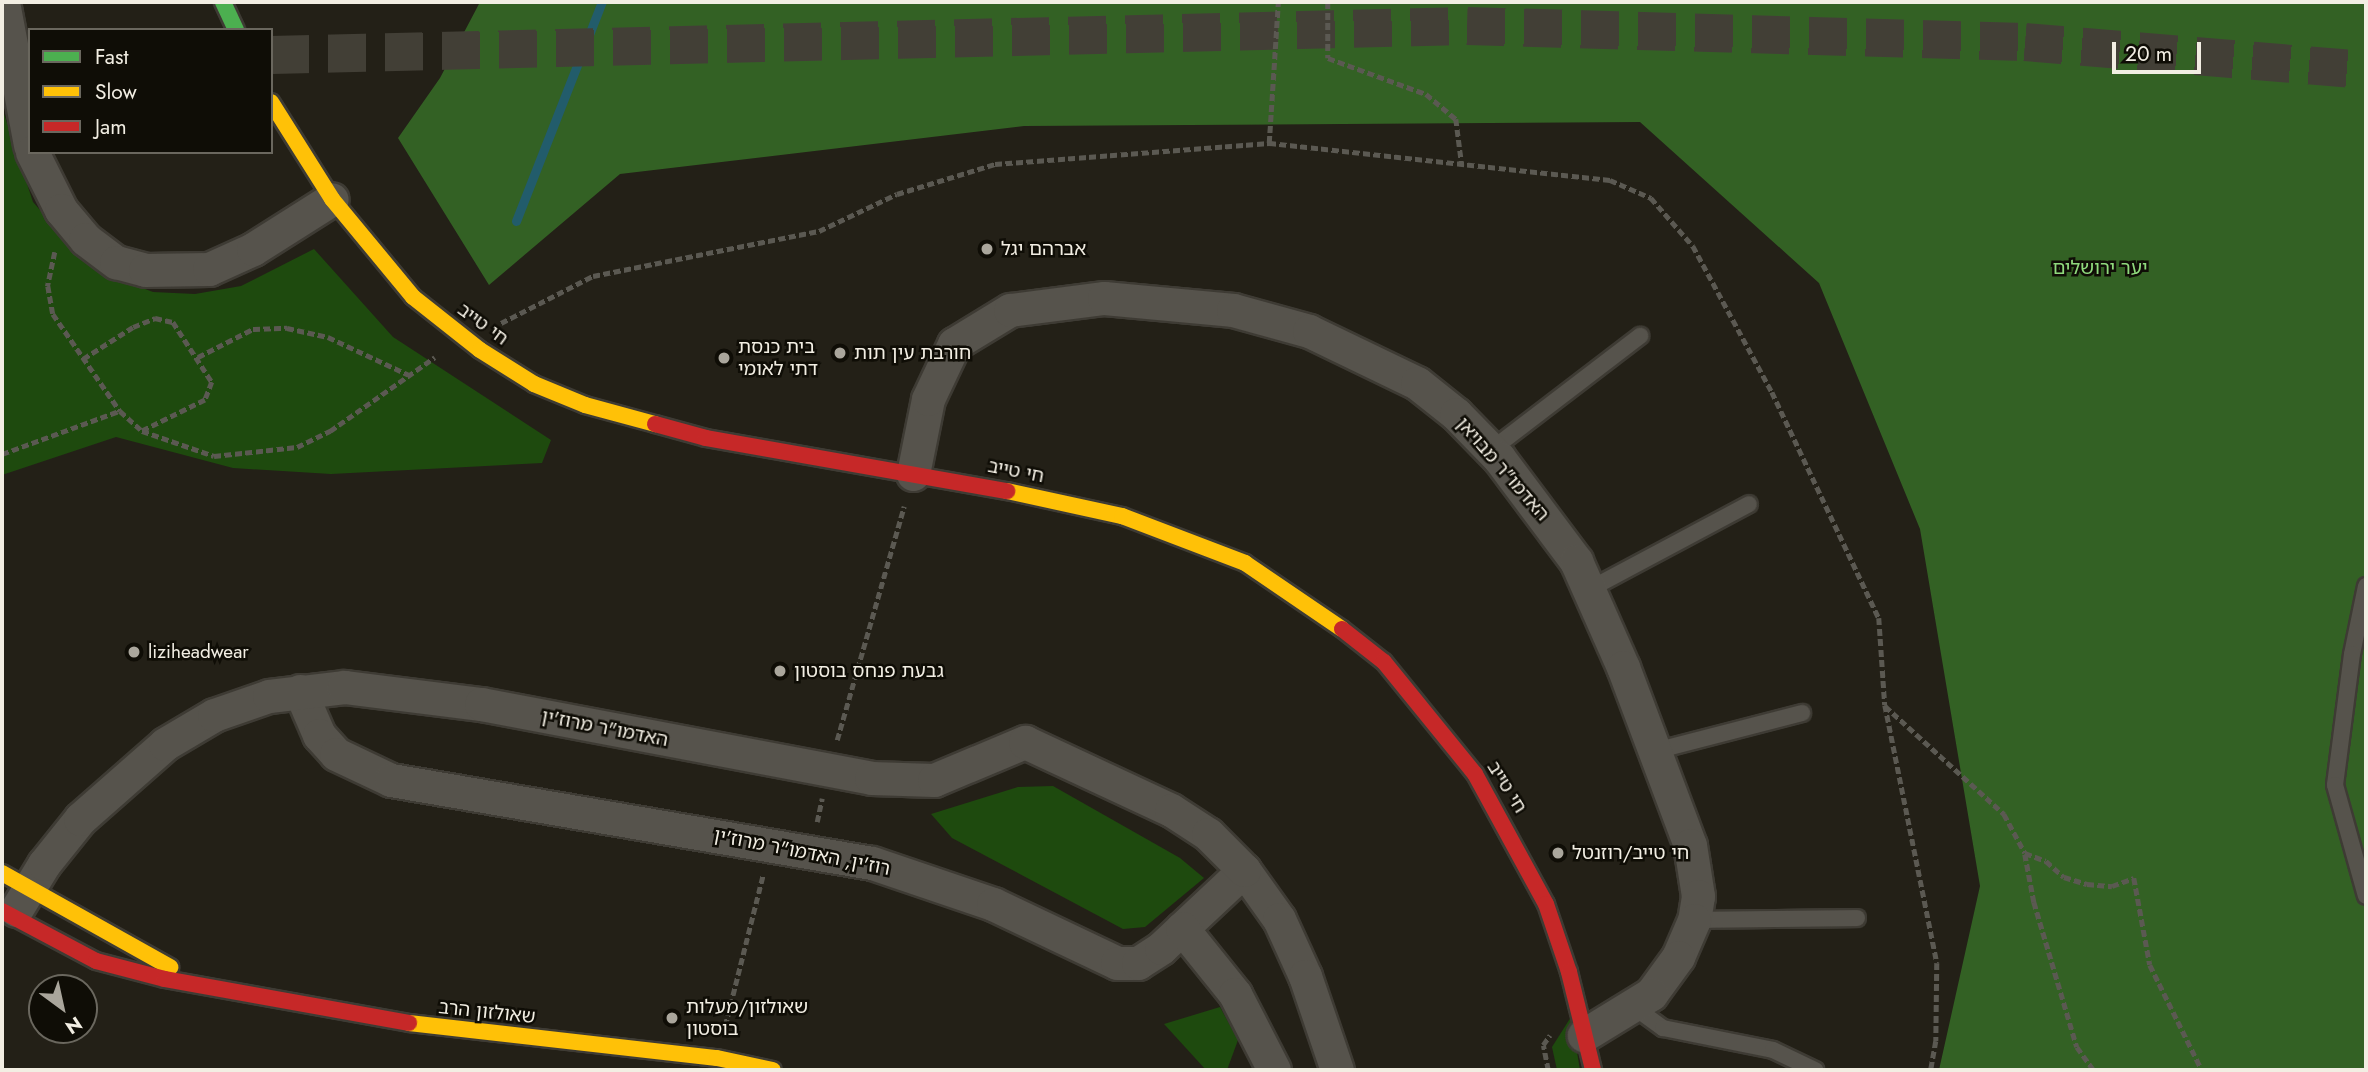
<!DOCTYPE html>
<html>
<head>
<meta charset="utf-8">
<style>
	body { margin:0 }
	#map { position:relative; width:2368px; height:1072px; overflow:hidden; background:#232017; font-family:Jost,"Noto Sans Hebrew",sans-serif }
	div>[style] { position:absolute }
	.green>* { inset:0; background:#1e4a0e }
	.forest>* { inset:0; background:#336124 }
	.stream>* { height:9px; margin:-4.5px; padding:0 4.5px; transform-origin:4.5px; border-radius:4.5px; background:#225c6b }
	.highway-tunnel>* { height:38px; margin-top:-19px; transform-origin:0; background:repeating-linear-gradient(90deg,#423f36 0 38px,transparent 0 57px) }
	.path>* { height:4.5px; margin-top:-2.25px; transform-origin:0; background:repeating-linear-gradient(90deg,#5b5952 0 7px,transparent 0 10.5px) }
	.roads { filter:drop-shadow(2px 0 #3e3b34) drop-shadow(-2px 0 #3e3b34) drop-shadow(0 2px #3e3b34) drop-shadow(0 -2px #3e3b34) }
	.lane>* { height:16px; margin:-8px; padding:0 8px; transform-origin:8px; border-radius:8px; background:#56534c }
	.street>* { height:33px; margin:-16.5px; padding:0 16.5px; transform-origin:16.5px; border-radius:16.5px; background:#56534c }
	.fast>* { height:16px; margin:-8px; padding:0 8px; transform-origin:8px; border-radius:8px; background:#4caf50 }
	.slow>* { height:16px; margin:-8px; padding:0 8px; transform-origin:8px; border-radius:8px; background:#ffc107 }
	.jam>* { height:16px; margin:-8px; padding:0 8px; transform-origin:8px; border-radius:8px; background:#c62828 }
	.dots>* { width:19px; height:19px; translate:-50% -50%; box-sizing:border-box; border:4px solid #0f0d06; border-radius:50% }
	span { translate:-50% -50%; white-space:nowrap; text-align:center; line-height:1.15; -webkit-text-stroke:5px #0f0d06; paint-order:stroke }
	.poi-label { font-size:19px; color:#f2eee3 }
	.left { translate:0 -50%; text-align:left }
	.park-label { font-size:19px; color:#90da7d }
	.street-label { font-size:19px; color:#f2eee3 }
	.frame { position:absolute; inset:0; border:4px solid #f2eee3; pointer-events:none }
	.legend { position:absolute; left:28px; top:28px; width:245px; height:126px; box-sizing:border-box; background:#0f0d06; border:2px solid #6a675e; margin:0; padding:9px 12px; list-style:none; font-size:21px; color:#f2eee3 }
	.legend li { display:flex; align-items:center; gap:14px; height:35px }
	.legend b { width:35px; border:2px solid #6a675e }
	.north { position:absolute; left:28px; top:974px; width:70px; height:70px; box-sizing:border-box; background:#0f0d06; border:2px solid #6a675e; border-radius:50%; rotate:147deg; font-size:19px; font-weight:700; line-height:28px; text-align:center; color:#f2eee3 }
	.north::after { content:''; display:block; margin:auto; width:24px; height:32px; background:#aaa69c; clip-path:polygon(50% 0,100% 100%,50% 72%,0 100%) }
	.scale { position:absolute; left:2112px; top:42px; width:89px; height:32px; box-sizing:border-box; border:4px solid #f2eee3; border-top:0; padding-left:9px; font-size:21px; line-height:24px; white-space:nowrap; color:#f2eee3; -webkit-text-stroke:5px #0f0d06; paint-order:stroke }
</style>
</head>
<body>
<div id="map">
	<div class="green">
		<div style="clip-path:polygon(2px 108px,33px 202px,76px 251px,111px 276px,153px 292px,195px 294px,241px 286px,314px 249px,393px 337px,551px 440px,542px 463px,331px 474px,233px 468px,116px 437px,2px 475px)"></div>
		<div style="clip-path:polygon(1053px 786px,1180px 858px,1204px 878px,1145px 927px,1123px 929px,952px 838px,931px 814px,1018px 787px)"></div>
		<div style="clip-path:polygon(1220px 1007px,1238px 1040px,1227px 1070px,1206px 1070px,1164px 1024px)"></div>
		<div style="clip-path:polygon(1571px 1017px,1580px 1070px,1557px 1070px,1552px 1047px)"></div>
	</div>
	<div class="forest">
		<div style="clip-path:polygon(480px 2px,2366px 2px,2366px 1070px,1939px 1070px,1980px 886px,1920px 529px,1819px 283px,1640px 122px,1024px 126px,620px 174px,489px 285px,398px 138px,440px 78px)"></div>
	</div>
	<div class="stream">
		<div style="left:516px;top:221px;width:235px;rotate:-68.6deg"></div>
	</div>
	<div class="highway-tunnel">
		<div style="left:271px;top:55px;width:1196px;rotate:-1.39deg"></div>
		<div style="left:1467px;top:26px;width:558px;rotate:1.64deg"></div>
		<div style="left:2025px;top:42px;width:342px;rotate:4.7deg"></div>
	</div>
	<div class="path">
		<div style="left:1328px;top:2px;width:56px;rotate:90deg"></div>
		<div style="left:1328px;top:58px;width:104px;rotate:20.2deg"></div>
		<div style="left:1426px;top:94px;width:39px;rotate:40deg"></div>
		<div style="left:1456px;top:119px;width:47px;rotate:82.7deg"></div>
		<div style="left:1269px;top:143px;width:141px;rotate:-86.3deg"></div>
		<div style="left:55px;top:252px;width:35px;rotate:102deg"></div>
		<div style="left:48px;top:286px;width:28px;rotate:80deg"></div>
		<div style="left:53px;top:314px;width:118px;rotate:55.4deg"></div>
		<div style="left:120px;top:411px;width:30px;rotate:42deg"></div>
		<div style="left:142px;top:431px;width:76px;rotate:19.1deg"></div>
		<div style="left:214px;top:456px;width:83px;rotate:-6.2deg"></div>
		<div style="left:297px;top:447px;width:37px;rotate:-26deg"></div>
		<div style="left:330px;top:431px;width:128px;rotate:-35.2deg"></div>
		<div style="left:501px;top:323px;width:103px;rotate:-27.1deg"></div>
		<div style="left:593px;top:276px;width:230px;rotate:-11.3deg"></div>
		<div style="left:819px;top:231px;width:86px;rotate:-25.4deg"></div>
		<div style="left:897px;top:194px;width:102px;rotate:-17deg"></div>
		<div style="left:995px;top:164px;width:275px;rotate:-4.4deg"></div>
		<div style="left:1269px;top:143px;width:343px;rotate:6.2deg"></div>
		<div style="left:1610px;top:180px;width:45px;rotate:23.7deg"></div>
		<div style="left:1651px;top:198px;width:64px;rotate:48.8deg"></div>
		<div style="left:1693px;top:246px;width:166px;rotate:61.6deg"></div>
		<div style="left:1772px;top:392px;width:250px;rotate:64.7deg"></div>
		<div style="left:1879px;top:618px;width:87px;rotate:86.1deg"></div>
		<div style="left:1885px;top:705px;width:263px;rotate:78.6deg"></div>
		<div style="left:1937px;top:963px;width:78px;rotate:90.7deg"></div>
		<div style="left:1936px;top:1041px;width:29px;rotate:100deg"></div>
		<div style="left:198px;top:357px;width:62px;rotate:-27deg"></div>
		<div style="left:253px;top:329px;width:34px;rotate:-2deg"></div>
		<div style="left:287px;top:328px;width:42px;rotate:12.4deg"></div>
		<div style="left:328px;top:337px;width:89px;rotate:25.1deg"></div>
		<div style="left:83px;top:359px;width:59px;rotate:-32.6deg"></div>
		<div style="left:133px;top:327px;width:24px;rotate:-22deg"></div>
		<div style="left:155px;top:318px;width:18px;rotate:13deg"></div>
		<div style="left:173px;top:322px;width:72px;rotate:57deg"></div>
		<div style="left:212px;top:382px;width:19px;rotate:111deg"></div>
		<div style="left:205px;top:400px;width:70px;rotate:153.8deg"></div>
		<div style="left:2px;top:454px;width:125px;rotate:-20.2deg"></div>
		<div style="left:1885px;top:706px;width:161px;rotate:42.2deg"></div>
		<div style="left:2004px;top:814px;width:44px;rotate:61.7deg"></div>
		<div style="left:2025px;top:853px;width:22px;rotate:21deg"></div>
		<div style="left:2046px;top:861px;width:24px;rotate:42deg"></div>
		<div style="left:2064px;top:877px;width:24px;rotate:17deg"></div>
		<div style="left:2087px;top:884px;width:25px;rotate:5deg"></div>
		<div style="left:2112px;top:886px;width:23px;rotate:-20deg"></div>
		<div style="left:2134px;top:878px;width:88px;rotate:79.6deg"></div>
		<div style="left:2150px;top:965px;width:117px;rotate:63.7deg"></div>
		<div style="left:837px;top:740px;width:243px;rotate:-74deg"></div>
		<div style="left:817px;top:822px;width:24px;rotate:-78deg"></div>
		<div style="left:2025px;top:854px;width:49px;rotate:79.4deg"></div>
		<div style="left:2034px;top:902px;width:151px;rotate:73.5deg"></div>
		<div style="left:2077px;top:1047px;width:29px;rotate:54deg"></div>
		<div style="left:725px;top:1026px;width:156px;rotate:-75.9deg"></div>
		<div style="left:1548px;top:1070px;width:25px;rotate:-101deg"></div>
		<div style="left:1543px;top:1045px;width:12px;rotate:-55deg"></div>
	</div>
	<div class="roads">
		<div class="lane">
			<div style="left:1491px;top:450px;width:188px;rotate:-37.4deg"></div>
			<div style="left:2366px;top:586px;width:69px;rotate:101.6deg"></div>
			<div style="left:2352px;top:654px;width:132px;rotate:97.4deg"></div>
			<div style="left:2335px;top:785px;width:115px;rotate:74.4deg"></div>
			<div style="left:1590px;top:589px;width:180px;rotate:-28.1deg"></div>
			<div style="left:1655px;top:751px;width:152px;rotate:-14.5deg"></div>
			<div style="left:1694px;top:920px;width:163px;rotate:-0.7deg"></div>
			<div style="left:1634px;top:1007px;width:36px;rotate:36deg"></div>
			<div style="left:1663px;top:1028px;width:112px;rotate:11.3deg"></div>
			<div style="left:1773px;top:1050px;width:47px;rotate:25.5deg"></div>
		</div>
		<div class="street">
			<div style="left:3px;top:2px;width:146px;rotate:79.3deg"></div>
			<div style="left:32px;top:152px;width:65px;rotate:63.4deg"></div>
			<div style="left:61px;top:210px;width:38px;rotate:50deg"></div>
			<div style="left:85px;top:239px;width:39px;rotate:37deg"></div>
			<div style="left:116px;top:262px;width:30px;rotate:15deg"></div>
			<div style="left:145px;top:270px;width:64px;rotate:-0.9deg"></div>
			<div style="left:209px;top:269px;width:48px;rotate:-24.4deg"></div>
			<div style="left:253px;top:249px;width:93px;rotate:-32.3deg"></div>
			<div style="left:913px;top:474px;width:76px;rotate:-78.7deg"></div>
			<div style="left:928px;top:399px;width:61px;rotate:-64.7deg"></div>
			<div style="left:954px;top:344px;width:66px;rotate:-31.3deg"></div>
			<div style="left:1010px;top:310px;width:95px;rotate:-7.3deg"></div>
			<div style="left:1104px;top:298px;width:130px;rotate:5.3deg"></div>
			<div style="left:1233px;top:310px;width:79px;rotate:15.4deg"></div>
			<div style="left:1309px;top:331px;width:120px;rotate:25.7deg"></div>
			<div style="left:1417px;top:383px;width:50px;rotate:38.5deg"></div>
			<div style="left:1456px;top:414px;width:62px;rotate:45.7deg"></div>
			<div style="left:1499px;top:458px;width:129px;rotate:53.2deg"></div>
			<div style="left:1576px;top:561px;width:116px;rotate:66.1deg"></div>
			<div style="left:1623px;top:667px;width:190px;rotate:69.4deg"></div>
			<div style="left:1690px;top:845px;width:52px;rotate:81.1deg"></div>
			<div style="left:1698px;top:896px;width:24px;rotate:99deg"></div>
			<div style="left:1694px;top:920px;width:40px;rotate:113.4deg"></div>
			<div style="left:1678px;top:957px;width:46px;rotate:126.1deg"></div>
			<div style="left:1651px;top:994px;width:79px;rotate:148.5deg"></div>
			<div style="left:300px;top:691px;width:48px;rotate:66.6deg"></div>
			<div style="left:319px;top:735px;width:25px;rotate:48deg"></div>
			<div style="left:336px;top:754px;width:61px;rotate:25.3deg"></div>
			<div style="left:391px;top:780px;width:488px;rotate:9.8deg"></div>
			<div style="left:872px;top:863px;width:128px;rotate:18.7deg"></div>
			<div style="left:993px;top:904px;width:137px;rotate:25.4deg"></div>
			<div style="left:1117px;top:963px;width:21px"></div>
			<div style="left:1138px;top:963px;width:27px;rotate:-33deg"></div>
			<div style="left:1161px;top:948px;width:114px;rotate:-43.2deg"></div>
			<div style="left:1244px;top:870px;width:60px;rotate:54.5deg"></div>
			<div style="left:1279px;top:919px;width:63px;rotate:65.5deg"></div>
			<div style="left:1305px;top:976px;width:99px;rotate:71.2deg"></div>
			<div style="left:16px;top:910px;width:54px;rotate:-58.7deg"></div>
			<div style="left:44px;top:864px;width:58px;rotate:-51.3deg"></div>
			<div style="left:80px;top:819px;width:113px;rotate:-41.4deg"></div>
			<div style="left:165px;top:744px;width:57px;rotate:-30.6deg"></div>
			<div style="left:214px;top:715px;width:58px;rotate:-19.1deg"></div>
			<div style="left:269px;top:696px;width:76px;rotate:-6.8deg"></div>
			<div style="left:344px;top:687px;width:138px;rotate:7.1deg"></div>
			<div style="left:481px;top:704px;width:397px;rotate:10.7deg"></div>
			<div style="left:871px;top:778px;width:63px;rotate:1.8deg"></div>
			<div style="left:934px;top:780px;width:99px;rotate:-22.7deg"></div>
			<div style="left:1025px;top:742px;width:161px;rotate:25deg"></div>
			<div style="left:1171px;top:810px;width:44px;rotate:33deg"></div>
			<div style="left:1208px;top:834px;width:51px;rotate:45deg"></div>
			<div style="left:1182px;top:928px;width:85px;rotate:51.2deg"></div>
			<div style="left:1235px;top:994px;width:85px;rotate:62.8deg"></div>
		</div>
		<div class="fast">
			<div style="left:223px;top:2px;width:31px;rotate:65deg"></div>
		</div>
		<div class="slow">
			<div style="left:271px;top:102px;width:115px;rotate:57.8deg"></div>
			<div style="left:332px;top:199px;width:127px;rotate:50.4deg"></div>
			<div style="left:413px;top:297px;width:85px;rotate:38.3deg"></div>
			<div style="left:480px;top:350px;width:64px;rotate:32.2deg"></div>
			<div style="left:534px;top:384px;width:55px;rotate:22.4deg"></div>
			<div style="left:585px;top:405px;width:73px;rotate:15.2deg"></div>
			<div style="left:1007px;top:491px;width:118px;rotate:12.3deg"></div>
			<div style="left:1122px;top:516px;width:132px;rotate:20.9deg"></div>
			<div style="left:1245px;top:563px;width:117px;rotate:34.2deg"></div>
			<div style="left:2px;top:873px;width:193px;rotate:29.2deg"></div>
			<div style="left:409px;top:1023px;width:310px;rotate:6.5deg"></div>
			<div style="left:717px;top:1058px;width:57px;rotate:12.1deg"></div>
		</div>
		<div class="jam">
			<div style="left:655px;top:424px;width:53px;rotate:15.4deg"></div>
			<div style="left:706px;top:438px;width:306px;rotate:10deg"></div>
			<div style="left:1342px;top:629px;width:53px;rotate:38.2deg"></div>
			<div style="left:1384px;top:662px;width:144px;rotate:50.9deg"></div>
			<div style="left:1475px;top:774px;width:148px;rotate:61.4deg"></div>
			<div style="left:1546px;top:904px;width:72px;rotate:71.3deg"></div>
			<div style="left:1569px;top:972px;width:101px;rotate:76.2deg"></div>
			<div style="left:2px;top:911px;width:106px;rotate:28deg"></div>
			<div style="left:96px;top:961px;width:71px;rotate:14.6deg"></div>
			<div style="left:165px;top:979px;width:248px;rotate:10.2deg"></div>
		</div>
	</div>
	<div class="dots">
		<div style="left:987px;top:249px;background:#aaa69c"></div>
		<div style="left:840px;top:353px;background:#aaa69c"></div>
		<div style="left:724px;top:358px;background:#aaa69c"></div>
		<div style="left:134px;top:652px;background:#aaa69c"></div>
		<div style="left:780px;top:671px;background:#aaa69c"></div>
		<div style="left:1558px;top:853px;background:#aaa69c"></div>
		<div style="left:672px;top:1018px;background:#aaa69c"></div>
	</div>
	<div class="poi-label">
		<span class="left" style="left:1001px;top:249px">אברהם יגל</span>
		<span class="left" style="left:738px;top:358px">בית כנסת<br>דתי לאומי</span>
		<span class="left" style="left:854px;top:353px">חורבת עין תות</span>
		<span class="left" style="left:148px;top:652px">liziheadwear</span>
		<span class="left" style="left:794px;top:671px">גבעת פנחס בוסטון</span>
		<span class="left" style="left:1572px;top:853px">חי טייב/רוזנטל</span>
		<span class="left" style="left:686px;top:1018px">שאולזון/מעלות<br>בוסטון</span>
	</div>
	<div class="park-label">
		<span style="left:2100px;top:268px">יער ירושלים</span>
	</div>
	<div class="street-label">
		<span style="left:483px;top:324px;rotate:36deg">חי טייב</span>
		<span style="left:1503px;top:469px;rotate:49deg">האדמו"ר מבויאן</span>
		<span style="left:1016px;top:471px;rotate:11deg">חי טייב</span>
		<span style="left:605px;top:728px;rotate:11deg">האדמו"ר מרוז'ין</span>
		<span style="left:1507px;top:787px;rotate:58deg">חי טייב</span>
		<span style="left:802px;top:852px;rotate:11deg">רוז'ין, האדמו"ר מרוז'ין</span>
		<span style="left:487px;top:1012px;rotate:6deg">שאולזון הרב</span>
	</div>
	<div class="frame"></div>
	<ul class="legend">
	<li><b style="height:9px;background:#4caf50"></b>Fast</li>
	<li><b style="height:9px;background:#ffc107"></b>Slow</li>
	<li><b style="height:9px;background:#c62828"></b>Jam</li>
	</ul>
	<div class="north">N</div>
	<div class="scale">20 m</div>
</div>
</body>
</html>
